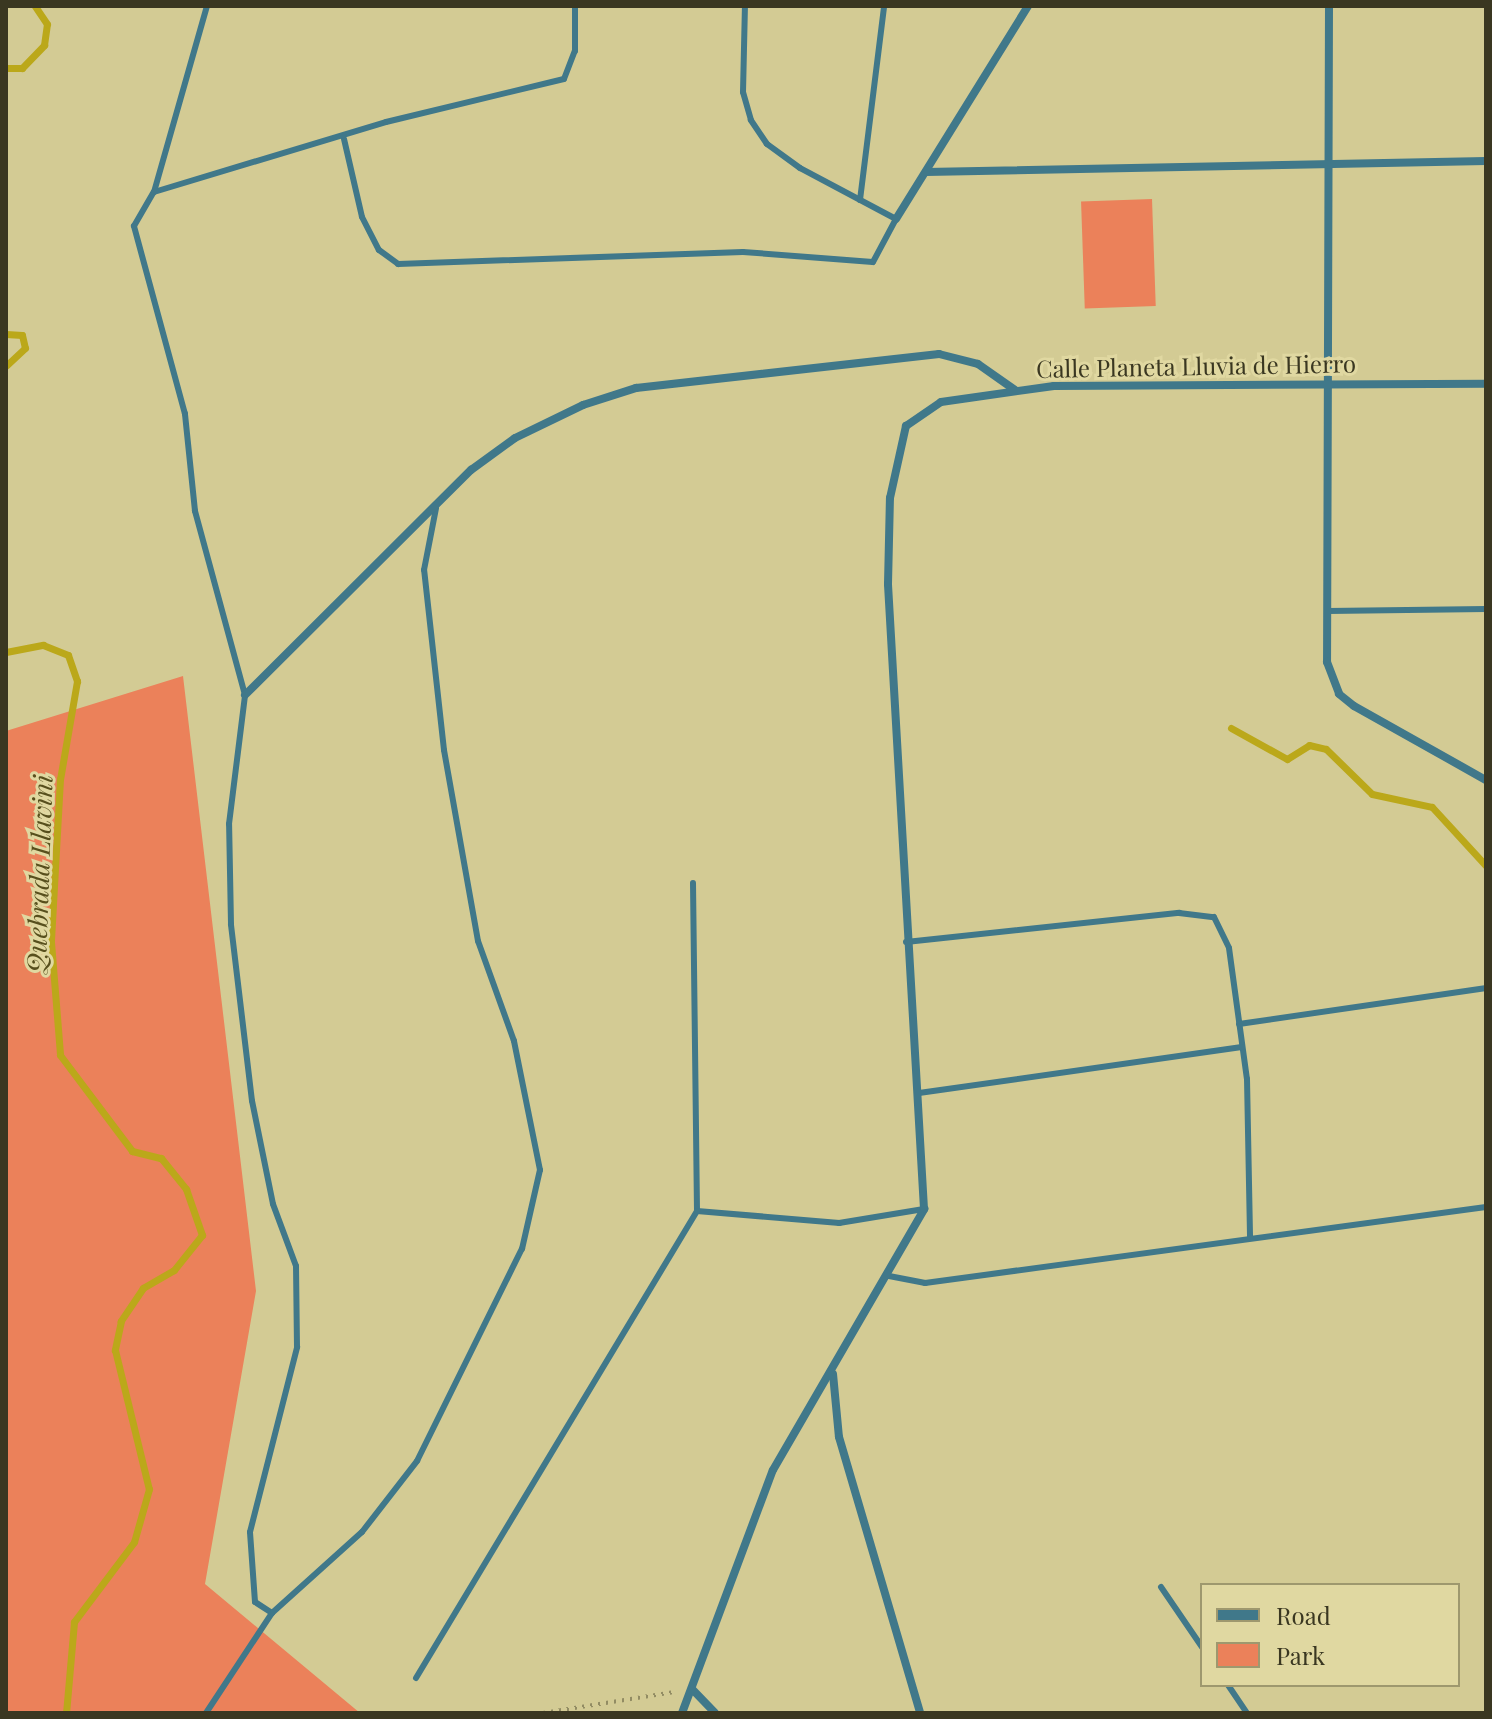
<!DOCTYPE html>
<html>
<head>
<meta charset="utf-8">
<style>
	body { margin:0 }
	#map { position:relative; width:1492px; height:1719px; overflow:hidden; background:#d3cb94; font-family:"Playfair Display",serif }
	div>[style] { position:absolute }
	.green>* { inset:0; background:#eb815a; transform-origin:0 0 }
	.stream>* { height:7px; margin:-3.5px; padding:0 3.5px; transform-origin:3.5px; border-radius:3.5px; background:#bba81a }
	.path>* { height:4px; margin-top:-2px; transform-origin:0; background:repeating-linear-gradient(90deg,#928c63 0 2px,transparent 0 8px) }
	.service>* { height:6px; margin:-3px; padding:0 3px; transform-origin:3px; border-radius:3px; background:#40788a }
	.minor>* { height:8px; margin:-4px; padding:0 4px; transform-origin:4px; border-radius:4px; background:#40788a }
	span { translate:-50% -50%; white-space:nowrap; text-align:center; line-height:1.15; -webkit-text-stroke:6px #e0d8a1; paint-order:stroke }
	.street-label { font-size:24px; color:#3a3721 }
	.water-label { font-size:26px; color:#574f1d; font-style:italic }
	.frame { position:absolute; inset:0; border:8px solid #3a3721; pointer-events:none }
	.legend { position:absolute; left:1200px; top:1583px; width:260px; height:104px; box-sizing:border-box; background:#e0d8a1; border:2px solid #9e986e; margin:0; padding:10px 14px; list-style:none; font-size:24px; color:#3a3721 }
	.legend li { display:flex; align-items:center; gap:16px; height:40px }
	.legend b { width:40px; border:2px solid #9e986e }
</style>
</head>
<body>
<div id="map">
	<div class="green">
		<div style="left:1152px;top:199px;width:107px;height:71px;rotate:88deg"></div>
		<div style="clip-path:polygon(183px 676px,256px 1291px,205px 1584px,360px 1713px,6px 1713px,6px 731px)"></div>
	</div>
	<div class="stream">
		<div style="left:6px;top:68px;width:16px"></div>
		<div style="left:22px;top:68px;width:32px;rotate:-46deg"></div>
		<div style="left:44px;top:45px;width:21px;rotate:-82deg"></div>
		<div style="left:47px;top:24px;width:22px;rotate:-124deg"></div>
		<div style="left:6px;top:334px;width:16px;rotate:4deg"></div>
		<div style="left:22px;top:335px;width:13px;rotate:77deg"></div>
		<div style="left:25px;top:348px;width:26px;rotate:137deg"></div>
		<div style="left:6px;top:652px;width:38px;rotate:-11deg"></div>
		<div style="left:43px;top:645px;width:27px;rotate:22deg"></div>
		<div style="left:68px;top:655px;width:28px;rotate:71deg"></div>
		<div style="left:77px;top:681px;width:99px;rotate:99.8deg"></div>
		<div style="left:60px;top:779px;width:163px;rotate:93.2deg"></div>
		<div style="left:51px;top:942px;width:113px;rotate:85.4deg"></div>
		<div style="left:60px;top:1055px;width:120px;rotate:53.1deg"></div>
		<div style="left:132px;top:1151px;width:30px;rotate:14deg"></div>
		<div style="left:161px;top:1158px;width:40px;rotate:51deg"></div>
		<div style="left:186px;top:1189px;width:49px;rotate:70.8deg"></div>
		<div style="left:202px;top:1235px;width:45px;rotate:128.7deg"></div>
		<div style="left:174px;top:1270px;width:36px;rotate:150deg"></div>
		<div style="left:143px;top:1288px;width:40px;rotate:124deg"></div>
		<div style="left:121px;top:1321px;width:30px;rotate:102deg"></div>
		<div style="left:115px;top:1350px;width:143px;rotate:76.3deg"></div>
		<div style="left:149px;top:1489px;width:55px;rotate:105.8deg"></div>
		<div style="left:134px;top:1542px;width:100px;rotate:126.9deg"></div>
		<div style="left:74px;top:1622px;width:91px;rotate:95deg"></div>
		<div style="left:1231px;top:728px;width:64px;rotate:29deg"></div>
		<div style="left:1287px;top:759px;width:26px;rotate:-32deg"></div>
		<div style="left:1309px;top:745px;width:17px;rotate:13deg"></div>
		<div style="left:1326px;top:749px;width:64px;rotate:44.4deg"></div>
		<div style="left:1372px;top:794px;width:61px;rotate:12.2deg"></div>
		<div style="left:1432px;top:807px;width:80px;rotate:47.5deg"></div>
	</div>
	<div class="path">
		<div style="left:543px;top:1713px;width:133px;rotate:-9.1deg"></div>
	</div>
	<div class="service">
		<div style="left:344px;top:139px;width:80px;rotate:77deg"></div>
		<div style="left:362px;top:217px;width:37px;rotate:63deg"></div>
		<div style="left:379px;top:250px;width:24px;rotate:36deg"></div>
		<div style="left:398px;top:264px;width:345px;rotate:-2deg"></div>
		<div style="left:743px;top:252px;width:130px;rotate:4.4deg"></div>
		<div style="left:873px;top:262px;width:49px;rotate:-61.9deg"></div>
		<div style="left:896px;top:219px;width:109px;rotate:-152deg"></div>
		<div style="left:800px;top:168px;width:41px;rotate:-144deg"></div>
		<div style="left:767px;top:144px;width:29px;rotate:-124deg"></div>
		<div style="left:751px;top:120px;width:29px;rotate:-106deg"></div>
		<div style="left:743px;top:92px;width:86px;rotate:-88.7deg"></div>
		<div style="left:154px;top:192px;width:193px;rotate:-74.1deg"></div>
		<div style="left:860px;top:200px;width:195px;rotate:-82.9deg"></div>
		<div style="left:1328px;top:611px;width:158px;rotate:-0.7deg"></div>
		<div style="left:693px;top:883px;width:328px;rotate:89.3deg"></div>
		<div style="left:697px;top:1211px;width:143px;rotate:4.8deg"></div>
		<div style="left:839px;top:1223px;width:86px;rotate:-9.4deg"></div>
		<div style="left:906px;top:942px;width:275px;rotate:-6.1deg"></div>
		<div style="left:1179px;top:913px;width:35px;rotate:7deg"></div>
		<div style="left:1214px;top:917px;width:34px;rotate:64deg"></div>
		<div style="left:1229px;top:948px;width:132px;rotate:82.2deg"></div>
		<div style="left:1247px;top:1079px;width:158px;rotate:88.9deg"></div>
		<div style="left:1239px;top:1024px;width:250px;rotate:-8.3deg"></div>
		<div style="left:919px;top:1093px;width:326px;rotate:-8.1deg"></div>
		<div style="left:889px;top:1276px;width:37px;rotate:11deg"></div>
		<div style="left:925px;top:1283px;width:566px;rotate:-7.72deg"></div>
		<div style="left:1161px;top:1587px;width:73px;rotate:55.7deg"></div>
		<div style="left:272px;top:1613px;width:20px;rotate:-147deg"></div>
		<div style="left:255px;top:1602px;width:70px;rotate:-94.1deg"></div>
		<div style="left:250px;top:1532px;width:191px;rotate:-75.7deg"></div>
		<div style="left:297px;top:1347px;width:81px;rotate:-90.7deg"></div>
		<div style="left:296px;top:1266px;width:66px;rotate:-110.4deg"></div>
		<div style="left:273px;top:1204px;width:105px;rotate:-101.5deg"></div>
		<div style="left:252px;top:1101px;width:178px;rotate:-96.8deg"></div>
		<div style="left:231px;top:924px;width:100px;rotate:-91.1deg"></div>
		<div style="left:229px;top:824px;width:130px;rotate:-82.9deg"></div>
		<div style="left:245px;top:695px;width:191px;rotate:-105.2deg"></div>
		<div style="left:195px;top:511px;width:98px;rotate:-95.9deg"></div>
		<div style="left:185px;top:414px;width:195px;rotate:-105.2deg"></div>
		<div style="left:134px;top:226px;width:39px;rotate:-60deg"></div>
		<div style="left:154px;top:192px;width:242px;rotate:-16.8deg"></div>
		<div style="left:386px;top:122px;width:183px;rotate:-13.6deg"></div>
		<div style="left:564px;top:79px;width:30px;rotate:-69deg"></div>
		<div style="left:575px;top:51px;width:45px;rotate:-90deg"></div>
		<div style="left:416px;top:1678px;width:545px;rotate:-58.96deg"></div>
		<div style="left:1228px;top:1685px;width:34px;rotate:56deg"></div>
		<div style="left:206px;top:1713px;width:120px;rotate:-56.6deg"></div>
		<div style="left:272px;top:1613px;width:121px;rotate:-42deg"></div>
		<div style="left:362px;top:1532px;width:90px;rotate:-52.2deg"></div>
		<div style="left:417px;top:1461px;width:237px;rotate:-63.7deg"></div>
		<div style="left:522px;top:1249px;width:81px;rotate:-77.2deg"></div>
		<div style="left:540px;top:1170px;width:132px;rotate:-101.4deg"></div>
		<div style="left:514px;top:1041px;width:106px;rotate:-109.8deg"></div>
		<div style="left:478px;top:941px;width:194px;rotate:-100.1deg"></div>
		<div style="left:444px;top:750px;width:181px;rotate:-96.3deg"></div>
		<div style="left:424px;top:570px;width:63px;rotate:-79deg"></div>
	</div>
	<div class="minor">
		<div style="left:1329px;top:6px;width:656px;rotate:90.17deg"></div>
		<div style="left:1327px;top:662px;width:34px;rotate:69deg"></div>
		<div style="left:1339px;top:694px;width:19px;rotate:39deg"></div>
		<div style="left:1354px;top:706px;width:151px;rotate:29.3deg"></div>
		<div style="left:926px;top:172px;width:560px;rotate:-1.13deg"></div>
		<div style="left:896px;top:219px;width:251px;rotate:-58.2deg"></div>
		<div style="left:245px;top:695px;width:319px;rotate:-44.9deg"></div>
		<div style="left:471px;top:470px;width:54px;rotate:-36deg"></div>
		<div style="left:515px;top:438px;width:76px;rotate:-25.9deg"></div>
		<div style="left:583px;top:405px;width:56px;rotate:-17.8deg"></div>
		<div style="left:636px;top:388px;width:305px;rotate:-6.4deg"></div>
		<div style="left:939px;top:354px;width:40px;rotate:14.4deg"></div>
		<div style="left:978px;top:364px;width:45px;rotate:35.1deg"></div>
		<div style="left:833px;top:1374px;width:63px;rotate:84.6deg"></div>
		<div style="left:839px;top:1437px;width:288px;rotate:73.6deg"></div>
		<div style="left:692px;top:1689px;width:33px;rotate:46deg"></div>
		<div style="left:682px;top:1713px;width:259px;rotate:-69.5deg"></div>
		<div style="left:773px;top:1470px;width:302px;rotate:-59.9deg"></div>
		<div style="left:924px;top:1209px;width:626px;rotate:-93.3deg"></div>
		<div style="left:888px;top:584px;width:86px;rotate:-88.7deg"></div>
		<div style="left:890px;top:498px;width:74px;rotate:-77.5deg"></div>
		<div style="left:906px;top:426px;width:42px;rotate:-34.4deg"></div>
		<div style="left:941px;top:402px;width:114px;rotate:-8.1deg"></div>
		<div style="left:1054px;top:386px;width:432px;rotate:-0.3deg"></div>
	</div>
	<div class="street-label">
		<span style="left:1196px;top:366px;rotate:-1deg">Calle Planeta Lluvia de Hierro</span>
	</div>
	<div class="water-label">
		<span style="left:39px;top:874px;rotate:-88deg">Quebrada Llavini</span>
	</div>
	<div class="frame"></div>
	<ul class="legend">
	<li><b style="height:10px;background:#40788a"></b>Road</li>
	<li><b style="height:22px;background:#eb815a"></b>Park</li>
	</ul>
</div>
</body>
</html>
